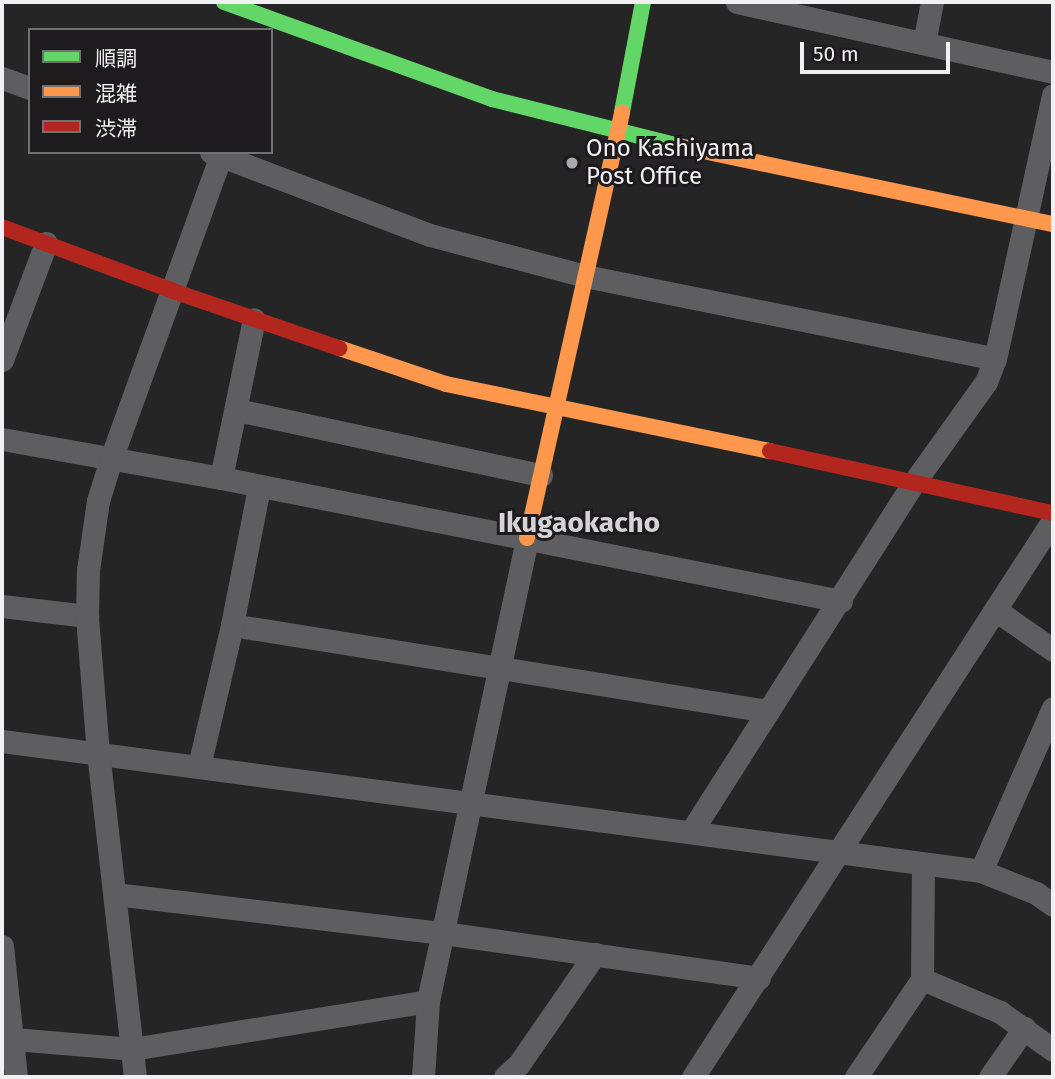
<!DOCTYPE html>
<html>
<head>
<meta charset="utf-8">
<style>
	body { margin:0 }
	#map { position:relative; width:1055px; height:1079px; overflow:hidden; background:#262526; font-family:"Fira Sans","Noto Sans JP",sans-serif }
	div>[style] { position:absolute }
	.street>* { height:23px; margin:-11.5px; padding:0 11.5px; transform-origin:11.5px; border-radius:11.5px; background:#5e5d5f }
	.fast>* { height:16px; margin:-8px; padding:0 8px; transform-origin:8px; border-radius:8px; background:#63d668 }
	.slow>* { height:16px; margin:-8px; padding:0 8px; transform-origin:8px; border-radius:8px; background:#ff974d }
	.jam>* { height:16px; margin:-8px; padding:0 8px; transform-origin:8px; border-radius:8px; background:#b3261e }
	.dots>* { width:19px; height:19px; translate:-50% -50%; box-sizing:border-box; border:4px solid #1d1b1e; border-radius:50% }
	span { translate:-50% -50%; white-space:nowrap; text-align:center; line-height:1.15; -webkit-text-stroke:6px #1d1b1e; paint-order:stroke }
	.poi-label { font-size:24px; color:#f1f0f2 }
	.left { translate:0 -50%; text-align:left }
	.quarter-label { font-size:28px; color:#d6d3d7; font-weight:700 }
	.frame { position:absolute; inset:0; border:4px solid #f1f0f2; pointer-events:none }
	.legend { position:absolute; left:28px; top:28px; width:245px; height:126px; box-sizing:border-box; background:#1d1b1e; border:2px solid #727073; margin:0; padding:9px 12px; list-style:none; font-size:21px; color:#f1f0f2 }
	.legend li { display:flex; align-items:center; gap:14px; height:35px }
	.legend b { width:35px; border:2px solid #727073 }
	.scale { position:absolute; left:800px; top:42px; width:150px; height:32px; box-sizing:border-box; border:4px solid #f1f0f2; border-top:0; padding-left:9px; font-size:21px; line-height:24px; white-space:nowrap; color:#f1f0f2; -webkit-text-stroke:5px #1d1b1e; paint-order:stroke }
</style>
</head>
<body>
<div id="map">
	<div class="street">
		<div style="left:737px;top:2px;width:324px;rotate:12.5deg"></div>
		<div style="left:924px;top:43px;width:42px;rotate:-79deg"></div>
		<div style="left:2px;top:78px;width:30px;rotate:20deg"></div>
		<div style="left:211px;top:152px;width:234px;rotate:20.8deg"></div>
		<div style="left:430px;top:235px;width:160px;rotate:14.8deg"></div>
		<div style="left:585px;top:276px;width:418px;rotate:11.4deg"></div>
		<div style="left:2px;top:360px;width:125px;rotate:-69.4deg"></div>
		<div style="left:237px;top:410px;width:311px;rotate:12.1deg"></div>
		<div style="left:2px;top:439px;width:222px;rotate:10.1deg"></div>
		<div style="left:221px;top:478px;width:632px;rotate:11.22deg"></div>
		<div style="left:221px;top:478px;width:162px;rotate:-78.3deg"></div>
		<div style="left:2px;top:606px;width:86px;rotate:6.7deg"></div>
		<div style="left:997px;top:611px;width:68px;rotate:34.9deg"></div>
		<div style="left:232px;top:625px;width:543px;rotate:9.12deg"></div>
		<div style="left:2px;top:741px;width:988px;rotate:7.56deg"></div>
		<div style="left:981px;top:871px;width:59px;rotate:21.8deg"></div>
		<div style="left:1036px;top:893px;width:21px;rotate:35deg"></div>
		<div style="left:199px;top:766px;width:145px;rotate:-76.8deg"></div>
		<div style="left:232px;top:625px;width:140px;rotate:-78.9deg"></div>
		<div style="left:691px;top:832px;width:416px;rotate:-57.5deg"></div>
		<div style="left:915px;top:481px;width:122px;rotate:-54.4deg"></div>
		<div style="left:986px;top:382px;width:25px;rotate:-69deg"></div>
		<div style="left:995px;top:359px;width:270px;rotate:-77.6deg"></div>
		<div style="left:981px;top:871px;width:178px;rotate:-66.2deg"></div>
		<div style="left:115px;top:894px;width:330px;rotate:6.8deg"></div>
		<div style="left:443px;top:933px;width:319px;rotate:8.1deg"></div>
		<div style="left:2px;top:946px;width:132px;rotate:83.9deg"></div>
		<div style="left:922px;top:979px;width:114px;rotate:-89.5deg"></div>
		<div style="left:2px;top:1038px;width:130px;rotate:4.8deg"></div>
		<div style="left:132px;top:1049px;width:300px;rotate:-9.2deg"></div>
		<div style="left:135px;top:1077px;width:325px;rotate:-96.5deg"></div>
		<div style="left:98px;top:754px;width:138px;rotate:-94.6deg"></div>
		<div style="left:87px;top:616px;width:46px;rotate:-88.8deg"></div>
		<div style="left:88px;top:570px;width:70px;rotate:-81.8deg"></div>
		<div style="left:98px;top:501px;width:44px;rotate:-72.8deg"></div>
		<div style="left:111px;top:459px;width:326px;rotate:-70.1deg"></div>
		<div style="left:423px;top:1077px;width:76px;rotate:-86.2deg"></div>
		<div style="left:428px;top:1001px;width:473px;rotate:-77.9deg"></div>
		<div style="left:505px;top:1077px;width:19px;rotate:-43deg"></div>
		<div style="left:519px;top:1064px;width:134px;rotate:-55.4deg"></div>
		<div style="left:693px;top:1077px;width:663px;rotate:-57.12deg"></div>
		<div style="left:856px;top:1077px;width:118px;rotate:-56deg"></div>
		<div style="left:922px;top:979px;width:85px;rotate:22.9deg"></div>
		<div style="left:1000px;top:1012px;width:65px;rotate:35.6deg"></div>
		<div style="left:990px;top:1077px;width:60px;rotate:-55.2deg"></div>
	</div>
	<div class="fast">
		<div style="left:224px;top:2px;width:285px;rotate:19.9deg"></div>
		<div style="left:492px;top:99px;width:193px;rotate:14.1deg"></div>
		<div style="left:622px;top:112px;width:112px;rotate:-79.2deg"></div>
	</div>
	<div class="slow">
		<div style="left:679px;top:146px;width:382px;rotate:11.8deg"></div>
		<div style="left:339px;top:348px;width:113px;rotate:18.6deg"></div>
		<div style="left:446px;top:384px;width:331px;rotate:11.7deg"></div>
		<div style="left:527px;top:538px;width:436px;rotate:-77.4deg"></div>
	</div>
	<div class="jam">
		<div style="left:2px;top:227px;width:183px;rotate:20.5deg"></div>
		<div style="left:173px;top:291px;width:176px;rotate:19deg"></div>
		<div style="left:770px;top:451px;width:290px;rotate:12.4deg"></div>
	</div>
	<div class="dots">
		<div style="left:572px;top:163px;background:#aaa9ab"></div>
	</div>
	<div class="poi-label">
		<span class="left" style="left:586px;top:163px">Ono Kashiyama<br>Post Office</span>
	</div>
	<div class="quarter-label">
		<span style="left:579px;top:523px">Ikugaokacho</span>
	</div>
	<div class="frame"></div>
	<ul class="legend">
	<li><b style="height:9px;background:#63d668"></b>順調</li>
	<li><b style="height:9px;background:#ff974d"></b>混雑</li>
	<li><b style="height:9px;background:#b3261e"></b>渋滞</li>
	</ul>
	<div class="scale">50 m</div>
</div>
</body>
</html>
